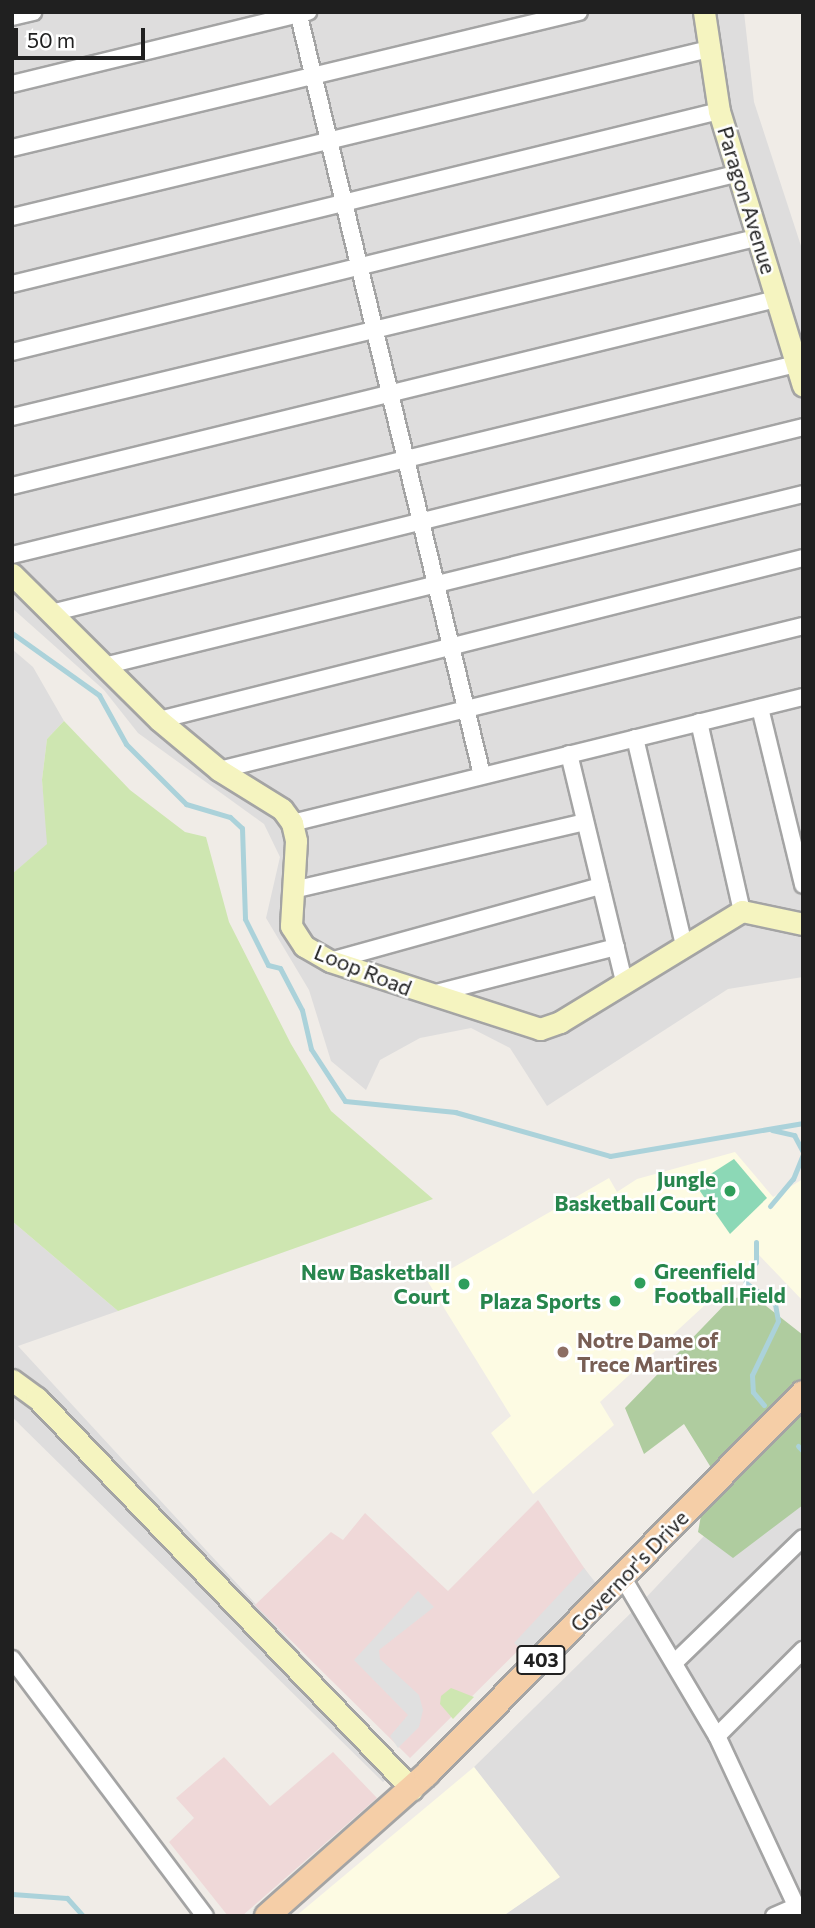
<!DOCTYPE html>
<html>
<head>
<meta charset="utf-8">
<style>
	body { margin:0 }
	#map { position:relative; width:815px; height:1928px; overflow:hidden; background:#f0ece7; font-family:Commissioner,sans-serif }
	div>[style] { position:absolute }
	.residential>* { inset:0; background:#dedddd }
	.commercial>* { inset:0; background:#efd8d8 }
	.education>* { inset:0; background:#fdfbe3 }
	.grass>* { inset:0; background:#cee6b1 }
	.forest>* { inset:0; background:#afcc9f }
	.pitch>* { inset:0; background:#8cd8b6 }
	.parking>* { inset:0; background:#e0e0e0 }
	.stream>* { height:5px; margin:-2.5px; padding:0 2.5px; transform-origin:2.5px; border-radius:2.5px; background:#abd2da }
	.roads { filter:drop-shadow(2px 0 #a4a4a4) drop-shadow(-2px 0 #a4a4a4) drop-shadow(0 2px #a4a4a4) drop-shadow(0 -2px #a4a4a4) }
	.street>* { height:16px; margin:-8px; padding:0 8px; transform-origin:8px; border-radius:8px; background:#fff }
	.secondary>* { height:21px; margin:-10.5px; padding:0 10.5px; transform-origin:10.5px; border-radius:10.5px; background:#f5f4c0 }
	.primary>* { height:24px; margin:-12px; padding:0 12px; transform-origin:12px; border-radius:12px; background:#f5cea7 }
	.dots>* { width:19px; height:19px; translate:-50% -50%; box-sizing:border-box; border:4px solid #fff; border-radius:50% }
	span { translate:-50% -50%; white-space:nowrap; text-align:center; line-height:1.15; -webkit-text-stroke:5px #fff; paint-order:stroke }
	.shield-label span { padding:2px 5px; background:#fff; border:2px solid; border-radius:5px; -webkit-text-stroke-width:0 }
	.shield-label { font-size:19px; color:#202020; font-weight:700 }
	.street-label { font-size:21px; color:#202020 }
	.leisure-label { font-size:21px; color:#27864d; font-weight:700 }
	.right { translate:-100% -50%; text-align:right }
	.left { translate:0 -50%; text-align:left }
	.education-label { font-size:21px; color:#785e54; font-weight:700 }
	.frame { position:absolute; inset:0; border:14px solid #202020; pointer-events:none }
	.scale { position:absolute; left:14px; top:28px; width:131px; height:32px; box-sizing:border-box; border:4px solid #202020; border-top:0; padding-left:9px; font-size:21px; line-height:24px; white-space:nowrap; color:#202020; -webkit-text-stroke:5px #fff; paint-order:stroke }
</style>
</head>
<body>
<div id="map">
	<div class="residential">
		<div style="clip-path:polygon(12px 12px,744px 12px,754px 102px,803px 252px,803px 977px,728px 989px,547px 1106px,510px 1048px,471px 1028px,420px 1038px,380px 1060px,366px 1090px,331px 1061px,309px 990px,266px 918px,280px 857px,264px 824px,138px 733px,104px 690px,12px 608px)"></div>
		<div style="clip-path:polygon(12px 649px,33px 667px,64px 721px,47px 739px,42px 780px,48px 844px,12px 874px)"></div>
		<div style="clip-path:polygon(12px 1221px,118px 1311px,18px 1346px,404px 1765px,383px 1782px,12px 1417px)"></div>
		<div style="clip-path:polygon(803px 1431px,803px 1916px,503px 1916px,559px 1877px,474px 1767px,639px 1605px)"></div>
	</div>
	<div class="commercial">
		<div style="clip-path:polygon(538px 1500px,591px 1578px,410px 1758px,255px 1605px,331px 1532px,343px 1540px,365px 1513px,448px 1591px)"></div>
		<div style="clip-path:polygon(333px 1752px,377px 1798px,242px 1916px,228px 1916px,169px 1842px,194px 1818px,176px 1798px,224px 1757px,270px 1806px)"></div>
	</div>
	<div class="education">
		<div style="clip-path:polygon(735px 1152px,773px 1197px,803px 1179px,803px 1301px,759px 1255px,600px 1402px,614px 1425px,533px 1494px,491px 1433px,511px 1416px,428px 1282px,609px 1178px,617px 1192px,637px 1179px)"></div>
		<div style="clip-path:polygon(474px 1767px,560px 1877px,503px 1916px,296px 1916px)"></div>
	</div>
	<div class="grass">
		<div style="clip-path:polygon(64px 721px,130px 790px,185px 832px,206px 837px,229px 922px,291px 1044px,331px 1111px,433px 1199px,118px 1311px,12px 1221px,12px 874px,47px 844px,42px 780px,47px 739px)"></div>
		<div style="clip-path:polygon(451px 1688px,474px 1697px,453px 1719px,440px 1704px,441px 1696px)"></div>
	</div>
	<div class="forest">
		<div style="clip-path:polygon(752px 1295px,803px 1335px,803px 1505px,733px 1558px,698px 1532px,710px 1466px,684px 1424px,644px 1454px,625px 1408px,730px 1299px)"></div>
	</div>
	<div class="pitch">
		<div style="clip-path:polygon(734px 1159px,767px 1198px,730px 1234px,695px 1184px)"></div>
	</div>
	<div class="parking">
		<div style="clip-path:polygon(584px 1568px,599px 1587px,527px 1654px,514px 1643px)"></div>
		<div style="clip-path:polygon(418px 1591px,434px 1607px,379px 1650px,380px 1659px,419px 1695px,423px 1710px,419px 1727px,398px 1748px,390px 1736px,408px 1715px,354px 1660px)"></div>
	</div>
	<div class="stream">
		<div style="left:12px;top:633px;width:107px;rotate:35.5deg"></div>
		<div style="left:99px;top:695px;width:56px;rotate:61.1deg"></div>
		<div style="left:126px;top:744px;width:85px;rotate:45deg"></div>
		<div style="left:186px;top:804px;width:46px;rotate:16.5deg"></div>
		<div style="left:230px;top:817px;width:16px;rotate:43deg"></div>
		<div style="left:242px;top:828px;width:91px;rotate:88.1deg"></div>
		<div style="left:245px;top:919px;width:51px;rotate:63.4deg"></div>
		<div style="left:268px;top:965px;width:12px;rotate:14deg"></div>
		<div style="left:280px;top:968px;width:47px;rotate:62.4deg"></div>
		<div style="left:302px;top:1010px;width:40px;rotate:77deg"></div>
		<div style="left:311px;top:1049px;width:62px;rotate:56.8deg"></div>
		<div style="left:345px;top:1101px;width:111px;rotate:5.7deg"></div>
		<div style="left:455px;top:1112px;width:161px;rotate:15.8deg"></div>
		<div style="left:610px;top:1156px;width:196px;rotate:-9.7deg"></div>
		<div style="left:772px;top:1130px;width:23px;rotate:13deg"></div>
		<div style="left:794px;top:1135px;width:19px;rotate:62deg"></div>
		<div style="left:770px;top:1206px;width:35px;rotate:-50deg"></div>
		<div style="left:793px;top:1179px;width:27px;rotate:-68deg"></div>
		<div style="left:756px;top:1242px;width:20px;rotate:90deg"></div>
		<div style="left:756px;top:1262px;width:19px;rotate:126deg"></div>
		<div style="left:745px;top:1277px;width:6px;rotate:81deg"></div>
		<div style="left:746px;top:1283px;width:36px;rotate:36deg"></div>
		<div style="left:775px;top:1304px;width:17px;rotate:80deg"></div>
		<div style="left:778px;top:1321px;width:60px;rotate:115.7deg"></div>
		<div style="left:752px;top:1375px;width:17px;rotate:87deg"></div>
		<div style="left:753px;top:1392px;width:17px;rotate:50deg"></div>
		<div style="left:798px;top:1446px;width:7px;rotate:45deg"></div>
		<div style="left:12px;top:1894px;width:55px;rotate:4.2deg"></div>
		<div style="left:67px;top:1898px;width:24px;rotate:48deg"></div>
	</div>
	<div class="roads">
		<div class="street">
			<div style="left:298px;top:12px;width:785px;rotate:76.44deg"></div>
			<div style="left:12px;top:17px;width:22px;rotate:-13deg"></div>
			<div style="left:12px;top:84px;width:305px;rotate:-13.7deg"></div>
			<div style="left:12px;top:148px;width:583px;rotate:-13.49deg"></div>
			<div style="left:12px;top:217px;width:717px;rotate:-13.55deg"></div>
			<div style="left:12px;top:284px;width:728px;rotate:-13.75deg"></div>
			<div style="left:12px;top:352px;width:749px;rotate:-13.83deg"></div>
			<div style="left:12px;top:417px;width:769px;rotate:-13.53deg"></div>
			<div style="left:12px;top:486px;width:787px;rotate:-13.75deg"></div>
			<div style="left:12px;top:555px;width:807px;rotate:-13.69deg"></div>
			<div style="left:55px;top:612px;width:771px;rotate:-13.89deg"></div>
			<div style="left:108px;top:665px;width:716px;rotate:-13.82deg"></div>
			<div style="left:760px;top:708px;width:182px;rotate:76.3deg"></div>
			<div style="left:159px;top:720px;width:664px;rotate:-14.12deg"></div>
			<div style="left:699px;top:722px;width:194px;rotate:77.2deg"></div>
			<div style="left:635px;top:738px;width:214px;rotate:76.7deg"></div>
			<div style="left:569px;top:754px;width:234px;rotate:76.4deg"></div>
			<div style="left:219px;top:770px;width:601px;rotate:-13.85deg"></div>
			<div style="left:292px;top:823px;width:526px;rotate:-13.85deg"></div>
			<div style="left:293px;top:890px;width:300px;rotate:-13.1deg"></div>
			<div style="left:330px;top:961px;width:281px;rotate:-15.5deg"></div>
			<div style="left:432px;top:994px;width:190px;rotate:-14.3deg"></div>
			<div style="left:623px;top:1578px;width:184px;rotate:59.3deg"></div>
			<div style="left:717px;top:1736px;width:199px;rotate:65deg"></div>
			<div style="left:12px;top:1659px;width:321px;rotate:53.1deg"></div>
			<div style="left:675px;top:1662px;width:178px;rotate:-44.1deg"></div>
			<div style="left:717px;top:1736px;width:122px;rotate:-45deg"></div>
			<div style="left:774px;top:1916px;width:25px;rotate:-23deg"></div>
		</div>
		<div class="secondary">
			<div style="left:704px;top:12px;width:100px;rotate:81.4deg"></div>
			<div style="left:719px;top:111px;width:287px;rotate:73deg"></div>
			<div style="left:12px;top:574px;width:207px;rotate:44.8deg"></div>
			<div style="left:159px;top:720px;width:78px;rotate:39.8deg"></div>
			<div style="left:219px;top:770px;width:74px;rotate:31.8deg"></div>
			<div style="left:282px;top:809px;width:17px;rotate:54deg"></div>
			<div style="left:292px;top:823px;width:18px;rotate:77deg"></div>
			<div style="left:296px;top:841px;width:85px;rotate:93.4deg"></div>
			<div style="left:291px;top:926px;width:24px;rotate:57deg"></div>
			<div style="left:304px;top:946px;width:30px;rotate:30deg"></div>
			<div style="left:330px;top:961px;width:221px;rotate:17.9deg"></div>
			<div style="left:540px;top:1029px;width:21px;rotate:-19deg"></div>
			<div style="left:560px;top:1022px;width:213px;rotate:-31.4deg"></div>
			<div style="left:742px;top:911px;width:62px;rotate:12deg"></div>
			<div style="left:12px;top:1380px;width:31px;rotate:36deg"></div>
			<div style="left:37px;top:1398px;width:542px;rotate:46.2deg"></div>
		</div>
		<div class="primary">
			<div style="left:267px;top:1916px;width:214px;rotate:-41.6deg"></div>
			<div style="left:427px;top:1774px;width:535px;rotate:-45.38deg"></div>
		</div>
	</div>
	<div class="dots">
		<div style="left:730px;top:1191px;background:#2e9e5b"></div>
		<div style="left:640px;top:1283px;background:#2e9e5b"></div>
		<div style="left:464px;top:1284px;background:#2e9e5b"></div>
		<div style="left:615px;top:1301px;background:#2e9e5b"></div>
		<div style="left:563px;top:1352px;background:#8d6e63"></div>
	</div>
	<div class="shield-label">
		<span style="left:541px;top:1660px">403</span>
	</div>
	<div class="street-label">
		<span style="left:747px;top:200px;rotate:73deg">Paragon Avenue</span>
		<span style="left:363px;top:970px;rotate:22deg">Loop Road</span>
		<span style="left:629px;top:1571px;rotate:-46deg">Governor's Drive</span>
	</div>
	<div class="leisure-label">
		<span class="right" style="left:716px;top:1191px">Jungle<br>Basketball Court</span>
		<span class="left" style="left:654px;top:1283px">Greenfield<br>Football Field</span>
		<span class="right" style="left:450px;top:1284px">New Basketball<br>Court</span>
		<span class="right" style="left:601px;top:1301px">Plaza Sports</span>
	</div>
	<div class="education-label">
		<span class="left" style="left:577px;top:1352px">Notre Dame of<br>Trece Martires</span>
	</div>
	<div class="frame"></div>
	<div class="scale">50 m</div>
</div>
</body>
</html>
